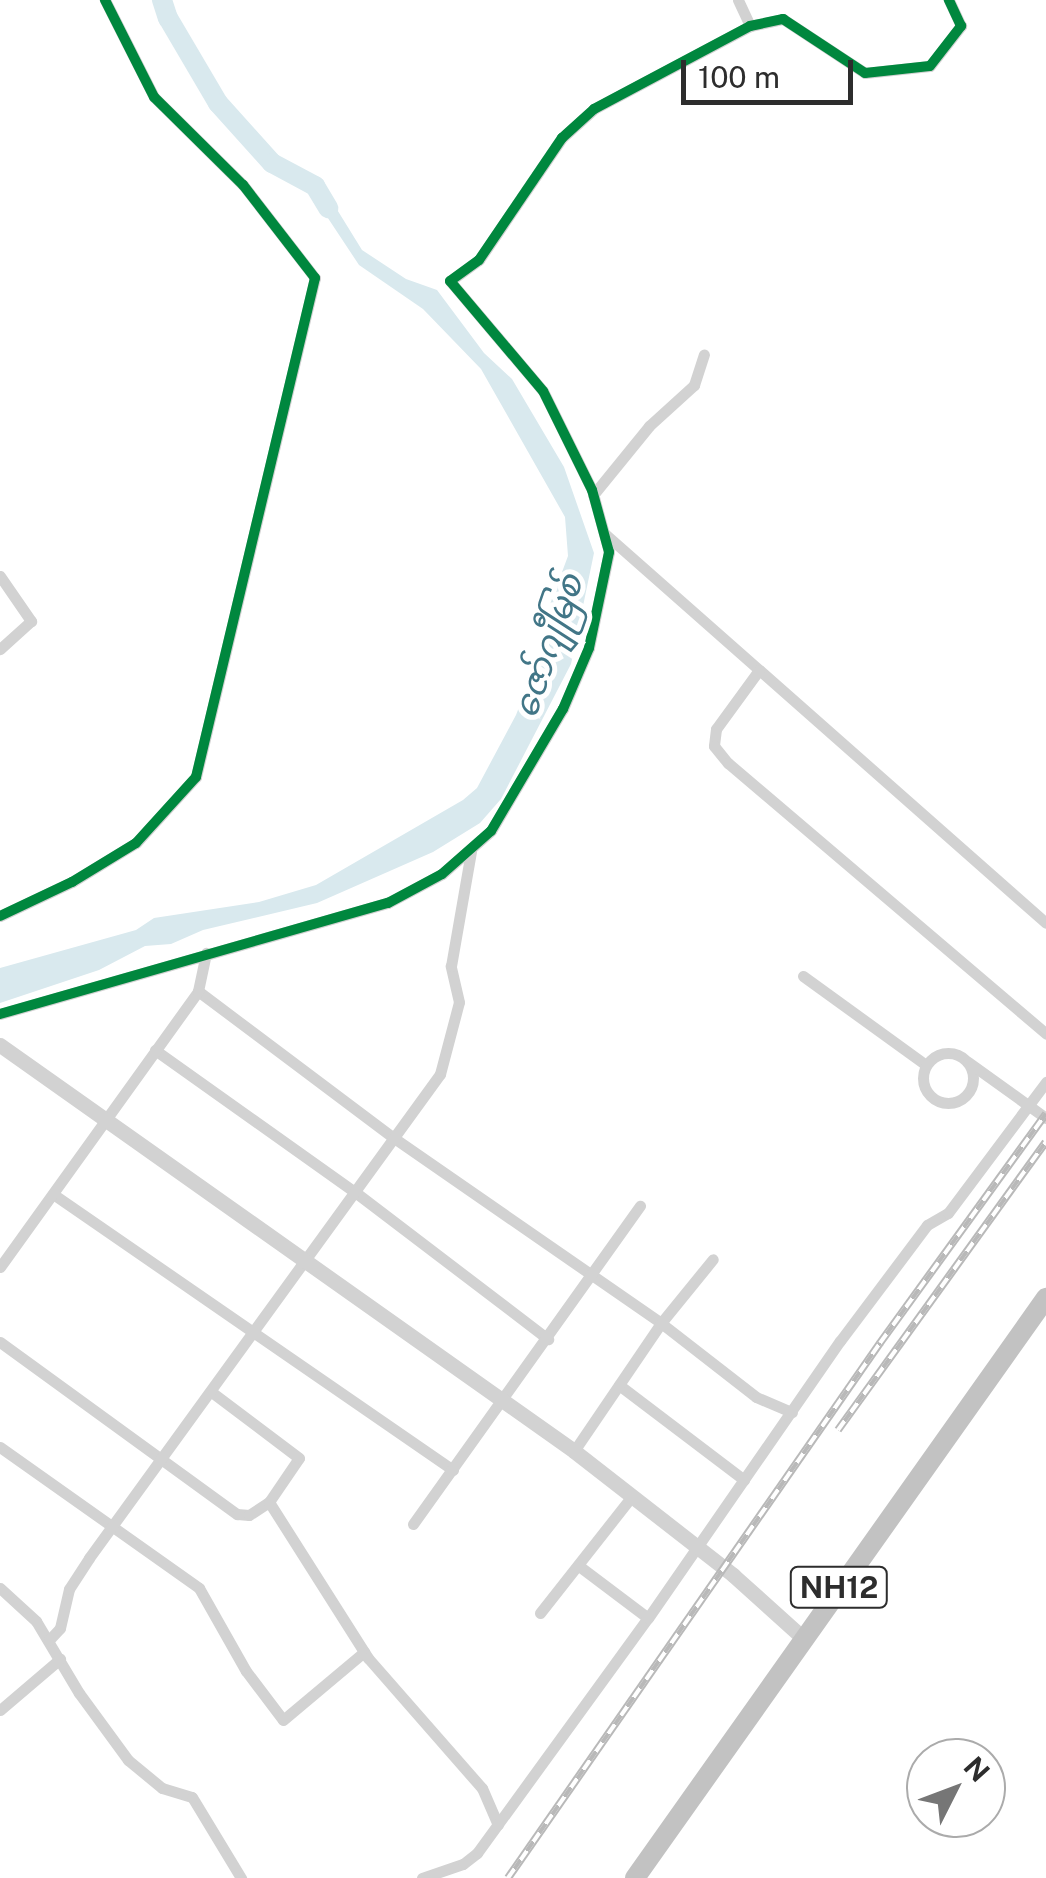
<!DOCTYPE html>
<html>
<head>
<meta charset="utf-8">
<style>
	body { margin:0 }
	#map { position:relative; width:1046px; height:1878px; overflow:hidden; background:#fff; font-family:"Public Sans","Noto Sans Myanmar",sans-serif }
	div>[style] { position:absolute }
	.water>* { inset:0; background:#d9e9ee }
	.river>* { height:20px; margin:-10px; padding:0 10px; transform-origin:10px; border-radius:10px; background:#d9e9ee }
	.minor>* { height:11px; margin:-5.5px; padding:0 5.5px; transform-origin:5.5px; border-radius:5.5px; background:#d2d2d2 }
	.minor>.ring { margin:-5.5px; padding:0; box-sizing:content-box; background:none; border:11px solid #d2d2d2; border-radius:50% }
	.tertiary>* { height:15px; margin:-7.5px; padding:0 7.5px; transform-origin:7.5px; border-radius:7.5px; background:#d2d2d2 }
	.trunk>* { height:20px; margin:-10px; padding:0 10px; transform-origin:10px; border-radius:10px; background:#c2c2c2 }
	.rail>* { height:8px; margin-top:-4px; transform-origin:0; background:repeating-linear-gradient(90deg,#fff 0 11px,#b9b9b9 0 22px); box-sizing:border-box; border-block:2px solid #b9b9b9 }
	.cycleway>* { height:10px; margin:-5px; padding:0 5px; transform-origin:5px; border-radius:5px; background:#00873e }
	span { translate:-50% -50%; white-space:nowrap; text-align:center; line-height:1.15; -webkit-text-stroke:10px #fff; paint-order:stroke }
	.shield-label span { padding:2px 8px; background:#fff; border:2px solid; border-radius:8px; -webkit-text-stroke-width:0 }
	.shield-label { font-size:30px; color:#2d2d2d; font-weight:700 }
	.water-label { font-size:35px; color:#427687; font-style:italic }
	.north { position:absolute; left:906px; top:1738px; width:100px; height:100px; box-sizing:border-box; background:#fff; border:2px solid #ababab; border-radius:50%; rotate:48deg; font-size:28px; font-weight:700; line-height:40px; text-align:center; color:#2d2d2d }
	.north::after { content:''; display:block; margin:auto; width:35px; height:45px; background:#767676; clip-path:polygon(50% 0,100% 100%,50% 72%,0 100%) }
	.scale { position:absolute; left:681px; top:60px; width:172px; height:45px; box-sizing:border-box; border:5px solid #2d2d2d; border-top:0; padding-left:12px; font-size:30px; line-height:35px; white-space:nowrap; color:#2d2d2d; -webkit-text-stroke:8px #fff; paint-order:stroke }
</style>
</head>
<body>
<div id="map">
	<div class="water">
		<div style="clip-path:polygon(320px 182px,362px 250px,406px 279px,437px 290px,484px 353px,512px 379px,564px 467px,594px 553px,571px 664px,501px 799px,480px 823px,433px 852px,317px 903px,203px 930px,171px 944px,145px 946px,99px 970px,0 1003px,0 968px,136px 930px,154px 918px,259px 902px,316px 885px,463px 800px,477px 788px,516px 715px,545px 640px,546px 615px,568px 556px,565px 517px,481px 369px,423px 309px,359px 265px,310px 191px)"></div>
	</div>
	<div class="river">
		<div style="left:162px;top:0;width:19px;rotate:72deg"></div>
		<div style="left:168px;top:18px;width:99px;rotate:59.5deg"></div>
		<div style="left:218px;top:103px;width:81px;rotate:48deg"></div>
		<div style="left:272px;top:163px;width:49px;rotate:28.1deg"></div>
		<div style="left:315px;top:186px;width:26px;rotate:59deg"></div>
	</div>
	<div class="minor">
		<div style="left:738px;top:0;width:29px;rotate:65deg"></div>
		<div style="left:593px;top:495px;width:89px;rotate:-50.9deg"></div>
		<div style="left:649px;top:426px;width:61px;rotate:-42.3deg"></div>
		<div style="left:694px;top:385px;width:32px;rotate:-72deg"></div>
		<div style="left:604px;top:533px;width:589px;rotate:41.42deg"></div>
		<div style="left:0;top:576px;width:55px;rotate:55.4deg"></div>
		<div style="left:31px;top:621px;width:42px;rotate:137.9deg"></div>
		<div style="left:759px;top:670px;width:73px;rotate:126.1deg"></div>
		<div style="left:716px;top:729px;width:17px;rotate:97deg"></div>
		<div style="left:714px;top:746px;width:22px;rotate:51deg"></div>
		<div style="left:728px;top:763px;width:418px;rotate:40.4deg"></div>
		<div style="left:0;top:916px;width:80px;rotate:-25.3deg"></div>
		<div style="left:72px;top:882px;width:75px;rotate:-31.4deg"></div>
		<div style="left:136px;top:843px;width:89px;rotate:-47.7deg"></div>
		<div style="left:196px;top:777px;width:513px;rotate:-76.59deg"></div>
		<div style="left:315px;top:278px;width:118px;rotate:-127.7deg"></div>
		<div style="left:243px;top:185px;width:125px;rotate:-135.3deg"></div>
		<div style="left:154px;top:97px;width:109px;rotate:-116.8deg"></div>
		<div style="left:803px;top:976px;width:152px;rotate:35.9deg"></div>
		<div style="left:198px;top:991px;width:245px;rotate:36.9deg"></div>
		<div style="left:394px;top:1138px;width:325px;rotate:34.7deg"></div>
		<div style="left:661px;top:1323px;width:120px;rotate:37.9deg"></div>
		<div style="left:756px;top:1397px;width:39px;rotate:23deg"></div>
		<div style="left:0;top:1014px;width:404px;rotate:-16deg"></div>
		<div style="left:388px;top:903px;width:61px;rotate:-28.2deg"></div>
		<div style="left:442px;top:874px;width:65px;rotate:-41.3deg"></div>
		<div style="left:491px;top:831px;width:142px;rotate:-59.5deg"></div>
		<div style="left:563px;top:709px;width:66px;rotate:-66.9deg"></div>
		<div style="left:589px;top:648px;width:98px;rotate:-78.2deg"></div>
		<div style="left:609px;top:552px;width:64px;rotate:-105.3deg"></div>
		<div style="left:592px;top:490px;width:110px;rotate:-116.3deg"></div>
		<div style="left:543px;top:391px;width:144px;rotate:-130.2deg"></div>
		<div style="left:450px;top:281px;width:36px;rotate:-36deg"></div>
		<div style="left:479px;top:260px;width:148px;rotate:-55.8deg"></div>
		<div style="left:562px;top:138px;width:43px;rotate:-42.2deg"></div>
		<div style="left:594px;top:109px;width:177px;rotate:-28deg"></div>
		<div style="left:750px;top:26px;width:34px;rotate:-12deg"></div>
		<div style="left:783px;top:19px;width:98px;rotate:33.4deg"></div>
		<div style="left:865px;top:73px;width:65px;rotate:-6.1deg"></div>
		<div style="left:930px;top:66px;width:51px;rotate:-52.2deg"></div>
		<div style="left:961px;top:26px;width:29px;rotate:-115deg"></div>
		<div style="left:155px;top:1050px;width:245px;rotate:35.4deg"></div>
		<div style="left:355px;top:1192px;width:243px;rotate:37.3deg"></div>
		<div class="ring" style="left:923px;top:1053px;width:39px;height:39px"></div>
		<div style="left:968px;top:1062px;width:96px;rotate:35.7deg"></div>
		<div style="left:53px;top:1194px;width:486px;rotate:34.6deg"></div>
		<div style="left:0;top:1267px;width:340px;rotate:-54.3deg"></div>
		<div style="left:198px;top:991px;width:39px;rotate:-78deg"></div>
		<div style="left:0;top:1342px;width:293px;rotate:36deg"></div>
		<div style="left:237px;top:1514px;width:12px;rotate:5deg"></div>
		<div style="left:249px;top:1515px;width:24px;rotate:-33deg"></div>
		<div style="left:269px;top:1502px;width:53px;rotate:-55.7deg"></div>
		<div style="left:299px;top:1458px;width:111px;rotate:-143deg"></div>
		<div style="left:619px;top:1385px;width:157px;rotate:37.2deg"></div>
		<div style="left:0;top:1447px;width:244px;rotate:35.3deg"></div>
		<div style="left:199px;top:1588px;width:95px;rotate:60.5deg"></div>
		<div style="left:246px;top:1671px;width:61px;rotate:52.9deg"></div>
		<div style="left:283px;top:1720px;width:106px;rotate:-40deg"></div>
		<div style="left:574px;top:1451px;width:155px;rotate:-55.8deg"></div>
		<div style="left:661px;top:1323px;width:82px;rotate:-50.9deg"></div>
		<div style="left:269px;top:1502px;width:185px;rotate:57.6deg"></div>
		<div style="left:368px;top:1658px;width:173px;rotate:48.8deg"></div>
		<div style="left:482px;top:1788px;width:40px;rotate:66.6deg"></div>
		<div style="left:413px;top:1524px;width:391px;rotate:-54.5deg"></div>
		<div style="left:579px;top:1566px;width:86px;rotate:37deg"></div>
		<div style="left:0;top:1588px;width:49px;rotate:42.5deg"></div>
		<div style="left:36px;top:1621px;width:84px;rotate:59.2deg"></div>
		<div style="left:79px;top:1693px;width:83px;rotate:53.8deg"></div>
		<div style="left:128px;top:1760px;width:44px;rotate:39.5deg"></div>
		<div style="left:162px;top:1788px;width:31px;rotate:17deg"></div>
		<div style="left:192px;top:1797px;width:95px;rotate:58.8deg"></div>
		<div style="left:540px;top:1613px;width:149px;rotate:-51.8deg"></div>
		<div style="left:49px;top:1640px;width:16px;rotate:-47deg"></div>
		<div style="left:60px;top:1628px;width:40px;rotate:-77deg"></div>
		<div style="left:69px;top:1589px;width:37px;rotate:-57deg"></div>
		<div style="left:89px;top:1558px;width:598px;rotate:-54.05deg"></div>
		<div style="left:440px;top:1074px;width:74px;rotate:-75.2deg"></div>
		<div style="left:459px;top:1002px;width:37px;rotate:-103deg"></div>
		<div style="left:451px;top:966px;width:117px;rotate:-80.1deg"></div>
		<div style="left:0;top:1710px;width:79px;rotate:-40.4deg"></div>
		<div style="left:422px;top:1878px;width:43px;rotate:-18.9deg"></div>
		<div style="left:463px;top:1864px;width:18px;rotate:-38deg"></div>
		<div style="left:477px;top:1853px;width:291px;rotate:-54deg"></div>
		<div style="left:648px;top:1618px;width:337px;rotate:-55.3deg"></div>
		<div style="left:840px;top:1341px;width:145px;rotate:-53.1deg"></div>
		<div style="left:927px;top:1225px;width:24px;rotate:-30deg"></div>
		<div style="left:948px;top:1213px;width:164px;rotate:-53.2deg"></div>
	</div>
	<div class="tertiary">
		<div style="left:0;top:1045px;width:703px;rotate:35.27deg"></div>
		<div style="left:574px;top:1451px;width:202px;rotate:37.9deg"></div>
		<div style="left:733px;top:1575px;width:94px;rotate:42deg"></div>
	</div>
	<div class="trunk">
		<div style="left:635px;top:1878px;width:711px;rotate:-54.68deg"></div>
	</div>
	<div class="rail">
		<div style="left:838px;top:1430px;width:355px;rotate:-54.2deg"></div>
		<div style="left:508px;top:1878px;width:652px;rotate:-55.19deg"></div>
		<div style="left:880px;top:1343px;width:283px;rotate:-54.1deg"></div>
	</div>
	<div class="cycleway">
		<div style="left:0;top:916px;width:80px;rotate:-25.3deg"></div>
		<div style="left:72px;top:882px;width:75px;rotate:-31.4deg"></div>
		<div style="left:136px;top:843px;width:89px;rotate:-47.7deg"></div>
		<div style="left:196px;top:777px;width:513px;rotate:-76.59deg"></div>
		<div style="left:315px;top:278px;width:118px;rotate:-127.7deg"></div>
		<div style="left:243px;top:185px;width:125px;rotate:-135.3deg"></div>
		<div style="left:154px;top:97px;width:109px;rotate:-116.8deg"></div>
		<div style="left:0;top:1014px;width:404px;rotate:-16deg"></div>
		<div style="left:388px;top:903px;width:61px;rotate:-28.2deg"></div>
		<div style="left:442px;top:874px;width:65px;rotate:-41.3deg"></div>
		<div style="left:491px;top:831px;width:142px;rotate:-59.5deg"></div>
		<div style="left:563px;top:709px;width:66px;rotate:-66.9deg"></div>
		<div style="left:589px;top:648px;width:98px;rotate:-78.2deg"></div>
		<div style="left:609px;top:552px;width:64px;rotate:-105.3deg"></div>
		<div style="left:592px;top:490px;width:110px;rotate:-116.3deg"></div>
		<div style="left:543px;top:391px;width:144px;rotate:-130.2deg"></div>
		<div style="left:450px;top:281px;width:36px;rotate:-36deg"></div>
		<div style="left:479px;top:260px;width:148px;rotate:-55.8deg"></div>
		<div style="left:562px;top:138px;width:43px;rotate:-42.2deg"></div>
		<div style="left:594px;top:109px;width:177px;rotate:-28deg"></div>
		<div style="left:750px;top:26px;width:34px;rotate:-12deg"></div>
		<div style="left:783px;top:19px;width:98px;rotate:33.4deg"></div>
		<div style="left:865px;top:73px;width:65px;rotate:-6.1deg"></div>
		<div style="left:930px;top:66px;width:51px;rotate:-52.2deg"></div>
		<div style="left:961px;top:26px;width:29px;rotate:-115deg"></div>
	</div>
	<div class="shield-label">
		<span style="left:839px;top:1587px">NH12</span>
	</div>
	<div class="water-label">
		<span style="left:548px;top:646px;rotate:-71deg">ဇော်ဂျီမြစ်</span>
	</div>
	<div class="north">N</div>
	<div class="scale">100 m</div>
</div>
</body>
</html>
